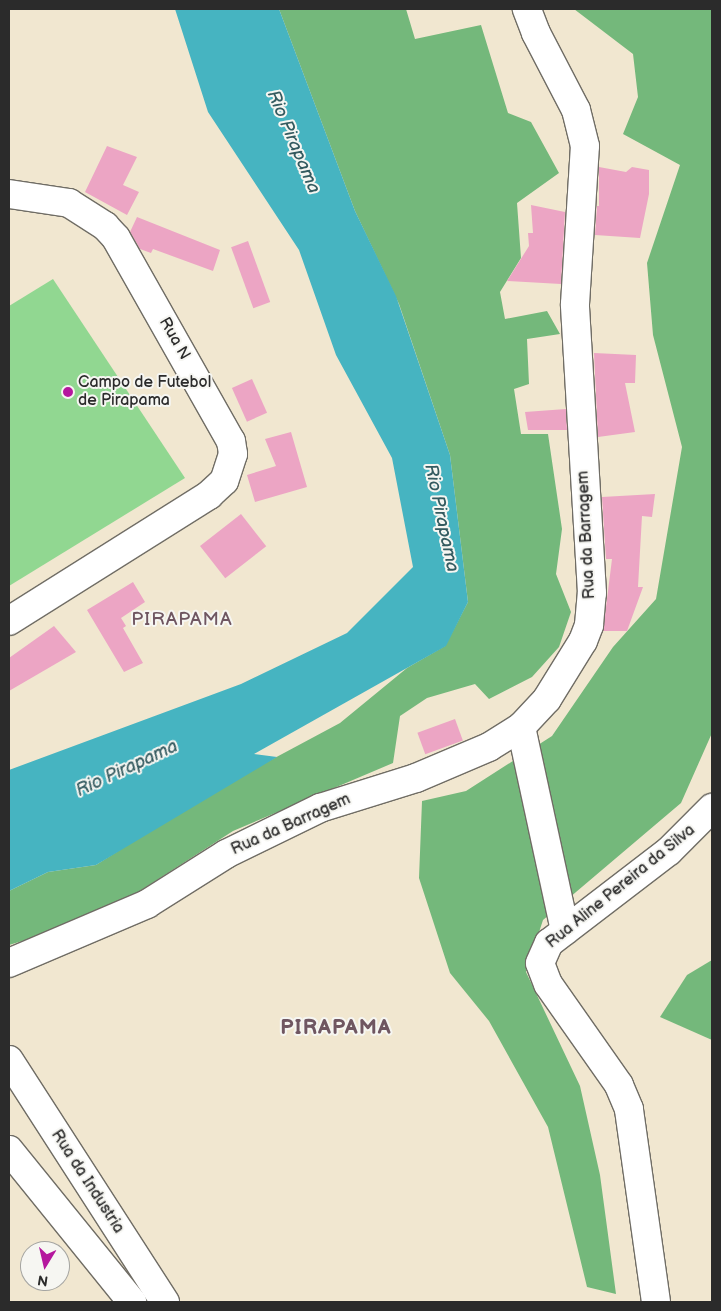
<!DOCTYPE html>
<html>
<head>
<meta charset="utf-8">
<style>
	body { margin:0 }
	#map { position:relative; width:721px; height:1311px; overflow:hidden; background:#f1e7d0; font-family:"Balsamiq Sans",sans-serif }
	div>[style] { position:absolute }
	.green>* { inset:0; background:#91d791 }
	.forest>* { inset:0; background:#74b87b }
	.water>* { inset:0; background:#46b4c1 }
	.building>* { inset:0; background:#eca5c4; transform-origin:0 0 }
	.roads { filter:drop-shadow(1px 0 #706d65) drop-shadow(-1px 0 #706d65) drop-shadow(0 1px #706d65) drop-shadow(0 -1px #706d65) }
	.minor>* { height:28px; margin:-14px; padding:0 14px; transform-origin:14px; border-radius:14px; background:#fff }
	.dots>* { width:14px; height:14px; translate:-50% -50%; box-sizing:border-box; border:2px solid #f6f6f2; border-radius:50% }
	span { translate:-50% -50%; white-space:nowrap; text-align:center; line-height:1.15; -webkit-text-stroke:4px #f6f6f2; paint-order:stroke }
	.street-label { font-size:16px; color:#2b2b2b }
	.poi-label { font-size:16px; color:#2b2b2b }
	.left { translate:0 -50%; text-align:left }
	.water-label { font-size:18px; color:#345b60; font-style:italic }
	.quarter-label { font-size:19px; color:#6f5661; letter-spacing:1px }
	.district-label { font-size:21px; color:#6f5661; font-weight:700; letter-spacing:1px }
	.frame { position:absolute; inset:0; border:10px solid #2b2b2b; pointer-events:none }
	.north { position:absolute; left:20px; top:1241px; width:50px; height:50px; box-sizing:border-box; background:#f6f6f2; border:1px solid #a5a5a2; border-radius:50%; rotate:189deg; font-size:14px; font-weight:700; line-height:20px; text-align:center; color:#2b2b2b }
	.north::after { content:''; display:block; margin:auto; width:18px; height:22px; background:#b5179e; clip-path:polygon(50% 0,100% 100%,50% 72%,0 100%) }
</style>
</head>
<body>
<div id="map">
	<div class="green">
		<div style="clip-path:polygon(53px 279px,185px 478px,9px 586px,9px 306px)"></div>
	</div>
	<div class="forest">
		<div style="clip-path:polygon(279px 9px,406px 9px,415px 39px,481px 25px,508px 113px,531px 122px,559px 173px,517px 203px,521px 258px,500px 292px,505px 319px,547px 311px,560px 334px,527px 339px,529px 384px,514px 389px,521px 434px,548px 434px,562px 529px,556px 574px,571px 612px,559px 647px,532px 677px,489px 699px,475px 684px,427px 698px,400px 716px,393px 763px,233px 831px,132px 896px,65px 928px,9px 945px,9px 891px,48px 872px,96px 865px,213px 791px,340px 723px,407px 668px,445px 646px,468px 602px,450px 455px,399px 304px,355px 211px)"></div>
		<div style="clip-path:polygon(574px 9px,712px 9px,712px 733px,681px 803px,543px 920px,526px 972px,580px 1086px,600px 1175px,616px 1294px,587px 1287px,548px 1127px,489px 1021px,450px 973px,419px 878px,422px 801px,466px 791px,552px 736px,613px 647px,656px 599px,682px 447px,653px 335px,647px 263px,680px 165px,623px 134px,638px 97px,633px 54px)"></div>
		<div style="clip-path:polygon(712px 960px,712px 1040px,660px 1017px,687px 975px)"></div>
	</div>
	<div class="water">
		<div style="clip-path:polygon(175px 9px,279px 9px,355px 211px,396px 296px,450px 455px,468px 602px,446px 646px,254px 754px,277px 757px,96px 865px,48px 872px,9px 891px,9px 770px,241px 684px,347px 633px,413px 567px,392px 458px,336px 355px,299px 250px,208px 112px)"></div>
	</div>
	<div class="building">
		<div style="clip-path:polygon(107px 146px,137px 157px,123px 185px,139px 192px,127px 215px,85px 192px)"></div>
		<div style="clip-path:polygon(599px 167px,626px 172px,632px 167px,649px 170px,649px 194px,640px 238px,595px 235px,597px 206px,599px 206px)"></div>
		<div style="clip-path:polygon(531px 205px,565px 212px,561px 284px,507px 281px,529px 246px,528px 233px,533px 233px)"></div>
		<div style="clip-path:polygon(137px 217px,220px 250px,213px 271px,153px 249px,151px 253px,140px 249px,130px 232px)"></div>
		<div style="left:248px;top:241px;width:65px;height:18px;rotate:70deg"></div>
		<div style="clip-path:polygon(594px 353px,636px 355px,635px 383px,625px 383px,635px 432px,598px 437px)"></div>
		<div style="left:252px;top:379px;width:37px;height:22px;rotate:66deg"></div>
		<div style="clip-path:polygon(566px 409px,567px 430px,528px 430px,525px 412px)"></div>
		<div style="clip-path:polygon(291px 432px,307px 487px,255px 502px,247px 475px,276px 466px,265px 439px)"></div>
		<div style="clip-path:polygon(655px 494px,652px 517px,642px 516px,638px 587px,643px 587px,627px 631px,603px 631px,612px 559px,606px 559px,602px 497px)"></div>
		<div style="left:241px;top:514px;width:41px;height:52px;rotate:52deg"></div>
		<div style="clip-path:polygon(133px 582px,145px 602px,121px 618px,126px 626px,123px 628px,143px 663px,124px 672px,87px 610px)"></div>
		<div style="clip-path:polygon(54px 626px,76px 652px,9px 691px,9px 658px)"></div>
		<div style="left:455px;top:719px;width:23px;height:40px;rotate:70deg"></div>
	</div>
	<div class="roads">
		<div class="minor">
			<div style="left:9px;top:194px;width:61px;rotate:8.5deg"></div>
			<div style="left:69px;top:203px;width:43px;rotate:32.6deg"></div>
			<div style="left:105px;top:226px;width:16px;rotate:47deg"></div>
			<div style="left:116px;top:238px;width:233px;rotate:60.5deg"></div>
			<div style="left:231px;top:441px;width:13px;rotate:81deg"></div>
			<div style="left:233px;top:454px;width:28px;rotate:108deg"></div>
			<div style="left:224px;top:481px;width:21px;rotate:137deg"></div>
			<div style="left:209px;top:495px;width:236px;rotate:147.8deg"></div>
			<div style="left:521px;top:727px;width:208px;rotate:77.8deg"></div>
			<div style="left:9px;top:963px;width:150px;rotate:-23.1deg"></div>
			<div style="left:147px;top:904px;width:93px;rotate:-32.3deg"></div>
			<div style="left:226px;top:854px;width:105px;rotate:-26.1deg"></div>
			<div style="left:320px;top:808px;width:101px;rotate:-17.4deg"></div>
			<div style="left:416px;top:778px;width:79px;rotate:-23deg"></div>
			<div style="left:489px;top:747px;width:38px;rotate:-32deg"></div>
			<div style="left:521px;top:727px;width:38px;rotate:-47deg"></div>
			<div style="left:547px;top:699px;width:68px;rotate:-58.2deg"></div>
			<div style="left:583px;top:641px;width:17px;rotate:-69deg"></div>
			<div style="left:589px;top:625px;width:32px;rotate:-85deg"></div>
			<div style="left:592px;top:593px;width:289px;rotate:-93.4deg"></div>
			<div style="left:575px;top:304px;width:158px;rotate:-86.4deg"></div>
			<div style="left:585px;top:146px;width:37px;rotate:-104deg"></div>
			<div style="left:576px;top:110px;width:87px;rotate:-117.5deg"></div>
			<div style="left:536px;top:33px;width:26px;rotate:-111deg"></div>
			<div style="left:9px;top:1060px;width:288px;rotate:57.2deg"></div>
			<div style="left:9px;top:1150px;width:196px;rotate:51deg"></div>
			<div style="left:656px;top:1302px;width:195px;rotate:-98deg"></div>
			<div style="left:629px;top:1109px;width:26px;rotate:-113deg"></div>
			<div style="left:619px;top:1085px;width:123px;rotate:-125.1deg"></div>
			<div style="left:548px;top:984px;width:22px;rotate:-111deg"></div>
			<div style="left:540px;top:963px;width:22px;rotate:-66deg"></div>
			<div style="left:549px;top:943px;width:151px;rotate:-37.5deg"></div>
			<div style="left:669px;top:851px;width:61px;rotate:-45deg"></div>
		</div>
	</div>
	<div class="dots">
		<div style="left:68px;top:392px;background:#b5179e"></div>
	</div>
	<div class="street-label">
		<span style="left:174px;top:339px;rotate:60deg">Rua N</span>
		<span style="left:587px;top:535px;rotate:-93deg">Rua da Barragem</span>
		<span style="left:291px;top:825px;rotate:-24deg">Rua da Barragem</span>
		<span style="left:621px;top:887px;rotate:-39deg">Rua Aline Pereira da Silva</span>
		<span style="left:87px;top:1182px;rotate:57deg">Rua da Industria</span>
	</div>
	<div class="poi-label">
		<span class="left" style="left:78px;top:392px">Campo de Futebol<br>de Pirapama</span>
	</div>
	<div class="water-label">
		<span style="left:293px;top:142px;rotate:67deg">Rio Pirapama</span>
		<span style="left:441px;top:518px;rotate:78deg">Rio Pirapama</span>
		<span style="left:127px;top:769px;rotate:-25deg">Rio Pirapama</span>
	</div>
	<div class="quarter-label">
		<span style="left:182px;top:620px">PIRAPAMA</span>
	</div>
	<div class="district-label">
		<span style="left:336px;top:1028px">PIRAPAMA</span>
	</div>
	<div class="frame"></div>
	<div class="north">N</div>
</div>
</body>
</html>
